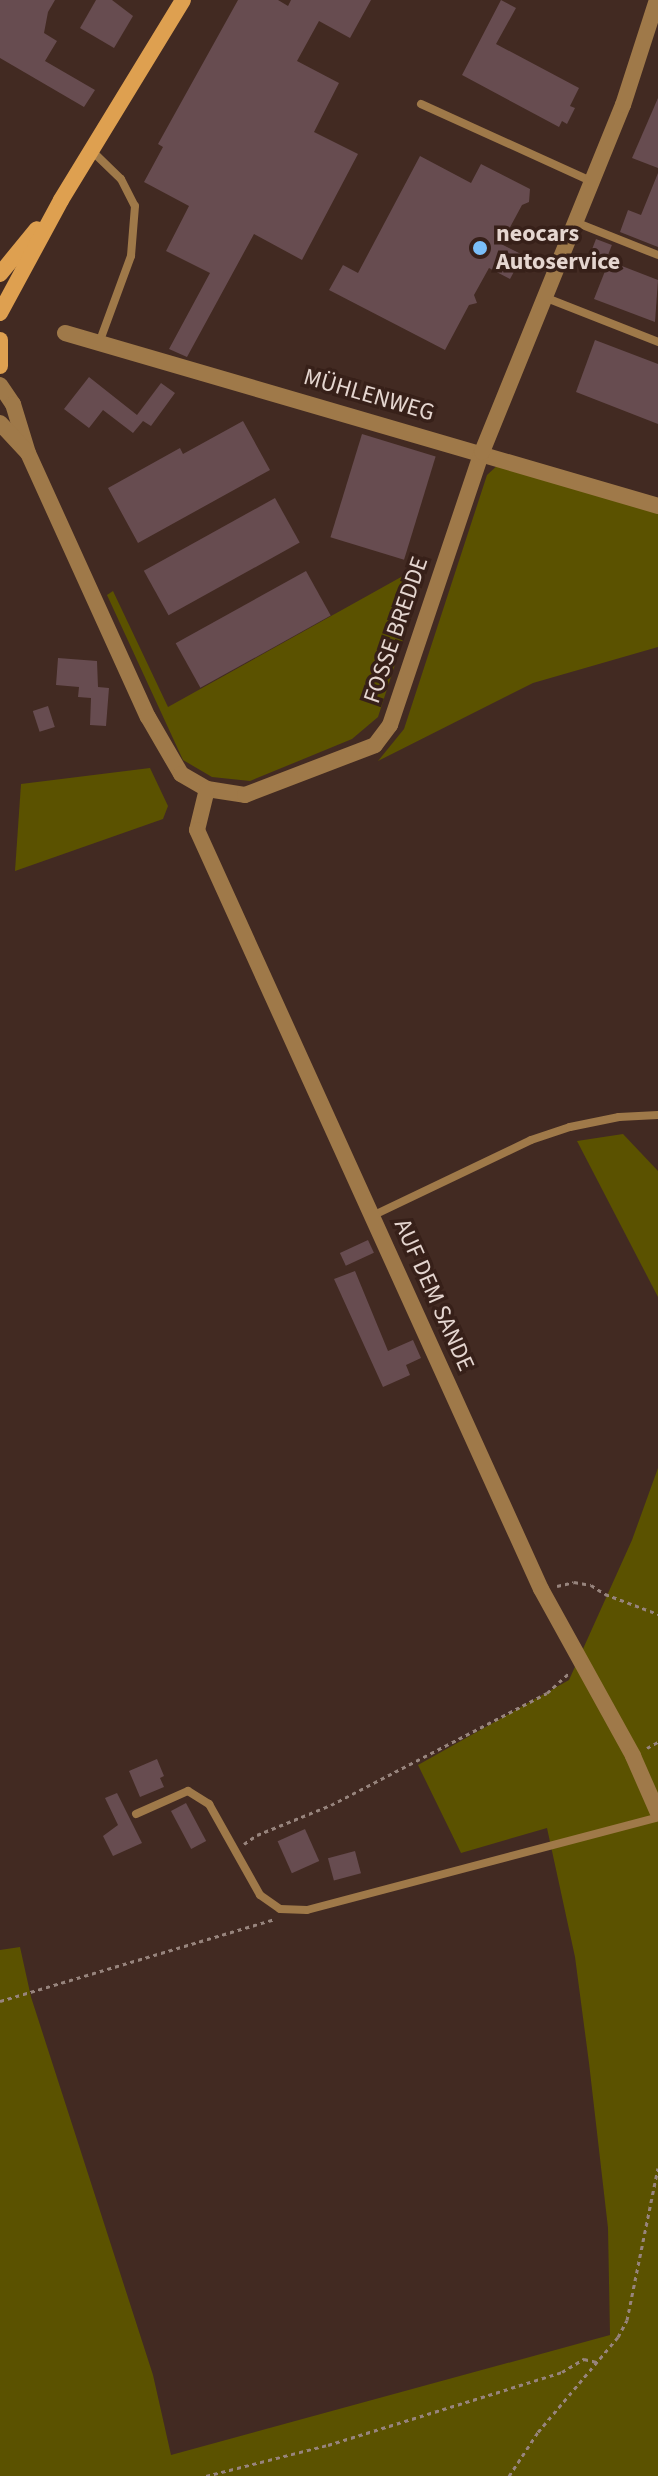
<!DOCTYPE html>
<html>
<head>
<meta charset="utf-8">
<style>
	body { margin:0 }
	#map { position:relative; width:658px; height:2476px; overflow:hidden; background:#422a22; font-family:"Source Sans 3",sans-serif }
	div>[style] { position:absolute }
	.green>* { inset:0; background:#5b5200 }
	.building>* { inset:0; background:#674c50; transform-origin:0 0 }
	.path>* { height:3px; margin-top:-1.5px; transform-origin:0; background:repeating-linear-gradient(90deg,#97847d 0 4px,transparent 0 8px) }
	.lane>* { height:8px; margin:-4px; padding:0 4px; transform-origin:4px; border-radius:4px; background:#9f7949 }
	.street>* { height:16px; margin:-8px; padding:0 8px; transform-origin:8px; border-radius:8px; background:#9f7949 }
	.secondary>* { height:16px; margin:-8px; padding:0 8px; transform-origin:8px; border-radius:8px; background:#dea050 }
	.dots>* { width:22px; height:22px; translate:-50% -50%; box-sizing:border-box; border:4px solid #372019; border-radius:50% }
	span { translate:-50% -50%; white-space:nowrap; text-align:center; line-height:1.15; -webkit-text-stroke:7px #372019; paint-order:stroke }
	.poi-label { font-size:24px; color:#e5d6d0; font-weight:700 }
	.left { translate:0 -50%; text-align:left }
	.street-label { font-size:24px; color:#e5d6d0 }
</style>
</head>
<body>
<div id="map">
	<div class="green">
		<div style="clip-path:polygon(500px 463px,658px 502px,658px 647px,533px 683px,378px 761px,404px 729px,487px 475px)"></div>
		<div style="clip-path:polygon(428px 562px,378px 717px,352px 739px,250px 781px,212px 777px,183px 760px,107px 595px,113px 591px,168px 707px)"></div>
		<div style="clip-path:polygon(150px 768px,168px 806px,163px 819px,15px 871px,21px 784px)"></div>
		<div style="clip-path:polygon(623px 1134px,658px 1171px,658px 1297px,577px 1141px)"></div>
		<div style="clip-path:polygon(658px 1468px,658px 2476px,0 2476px,0 1950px,20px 1947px,31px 1997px,153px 2375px,171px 2455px,610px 2335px,608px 2228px,589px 2063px,575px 1957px,547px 1828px,461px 1853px,418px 1765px,569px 1680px,632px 1540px)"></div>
	</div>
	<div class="building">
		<div style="clip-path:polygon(0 0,55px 0,48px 12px,44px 33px,57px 41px,45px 61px,95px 90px,84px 107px,0 58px)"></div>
		<div style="clip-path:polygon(96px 0,112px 0,133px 16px,114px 48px,80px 28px)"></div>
		<div style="clip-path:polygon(238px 0,278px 0,288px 6px,291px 0,371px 0,350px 38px,319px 21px,297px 61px,339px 83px,314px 132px,358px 154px,302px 260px,254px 234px,187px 357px,169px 349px,210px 273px,166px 251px,189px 206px,144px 182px,163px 147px,158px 144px)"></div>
		<div style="clip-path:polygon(501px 0,516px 8px,496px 44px,579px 88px,570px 106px,575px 108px,567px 124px,562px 121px,559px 127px,462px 75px)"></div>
		<div style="clip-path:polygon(658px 98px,658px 168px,632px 158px)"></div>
		<div style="clip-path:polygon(420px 156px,471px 183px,481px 164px,530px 189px,529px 202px,522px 205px,501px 244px,523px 255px,510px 279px,489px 268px,474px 295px,477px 303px,469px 305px,445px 350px,329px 290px,343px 265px,358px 273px)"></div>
		<div style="clip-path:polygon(658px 173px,658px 247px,620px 232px,628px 210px,641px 215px)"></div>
		<div style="left:596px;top:239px;width:17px;height:15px;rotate:21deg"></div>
		<div style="clip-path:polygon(609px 261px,658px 280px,655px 322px,594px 299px)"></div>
		<div style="clip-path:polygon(595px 340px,658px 364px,658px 424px,576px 392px)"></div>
		<div style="clip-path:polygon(89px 377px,137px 415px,161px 383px,175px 393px,151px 426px,143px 421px,133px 433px,103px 410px,89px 428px,64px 409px)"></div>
		<div style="clip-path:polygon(243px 421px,270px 470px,138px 543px,108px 488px,180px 448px,183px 454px)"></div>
		<div style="left:362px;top:434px;width:77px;height:108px;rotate:17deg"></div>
		<div style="left:275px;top:498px;width:51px;height:150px;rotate:61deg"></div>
		<div style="left:306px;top:571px;width:51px;height:149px;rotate:61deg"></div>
		<div style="clip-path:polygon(58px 658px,97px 661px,98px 687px,109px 688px,106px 726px,90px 725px,91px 698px,78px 697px,79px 687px,56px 685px)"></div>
		<div style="left:48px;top:706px;width:22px;height:16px;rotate:72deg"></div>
		<div style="left:368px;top:1240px;width:14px;height:31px;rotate:65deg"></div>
		<div style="clip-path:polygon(355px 1271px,388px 1351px,413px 1340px,421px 1358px,406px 1365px,410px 1375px,383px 1387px,334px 1279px)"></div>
		<div style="clip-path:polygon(157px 1759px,164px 1776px,160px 1778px,164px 1787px,140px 1797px,129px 1771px)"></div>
		<div style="clip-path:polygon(117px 1793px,142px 1843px,113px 1856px,103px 1836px,118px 1825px,105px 1798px)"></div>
		<div style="left:186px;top:1803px;width:43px;height:17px;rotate:62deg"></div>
		<div style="left:305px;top:1829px;width:35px;height:30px;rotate:66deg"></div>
		<div style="left:355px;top:1851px;width:23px;height:28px;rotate:75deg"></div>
	</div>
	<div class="path">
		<div style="left:557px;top:1586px;width:17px;rotate:-13deg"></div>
		<div style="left:574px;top:1582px;width:17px;rotate:10deg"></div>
		<div style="left:591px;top:1585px;width:17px;rotate:33deg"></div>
		<div style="left:605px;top:1594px;width:57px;rotate:20.7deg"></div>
		<div style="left:647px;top:1748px;width:13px;rotate:-29deg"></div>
		<div style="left:244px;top:1844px;width:16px;rotate:-35deg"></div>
		<div style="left:257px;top:1835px;width:80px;rotate:-22.1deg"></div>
		<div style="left:331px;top:1805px;width:243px;rotate:-27.4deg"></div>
		<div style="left:547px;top:1693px;width:30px;rotate:-42deg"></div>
		<div style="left:0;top:2001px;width:287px;rotate:-16.6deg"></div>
		<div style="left:206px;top:2476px;width:126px;rotate:-14.3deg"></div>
		<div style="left:328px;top:2445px;width:245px;rotate:-17.3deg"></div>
		<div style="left:562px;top:2372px;width:26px;rotate:-31deg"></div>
		<div style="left:584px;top:2359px;width:13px;rotate:13deg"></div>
		<div style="left:509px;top:2476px;width:53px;rotate:-56.6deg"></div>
		<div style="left:538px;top:2432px;width:124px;rotate:-49.9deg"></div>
		<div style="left:618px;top:2337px;width:19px;rotate:-62deg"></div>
		<div style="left:627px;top:2320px;width:155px;rotate:-78.5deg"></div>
	</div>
	<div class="lane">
		<div style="left:421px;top:104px;width:187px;rotate:24.4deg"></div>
		<div style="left:92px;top:151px;width:40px;rotate:44deg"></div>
		<div style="left:121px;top:179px;width:30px;rotate:63deg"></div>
		<div style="left:135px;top:206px;width:50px;rotate:94.6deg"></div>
		<div style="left:131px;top:256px;width:93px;rotate:110.2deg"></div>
		<div style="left:575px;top:222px;width:89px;rotate:21.7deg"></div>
		<div style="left:544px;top:297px;width:123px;rotate:21.5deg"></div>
		<div style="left:372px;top:1216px;width:176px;rotate:-25.5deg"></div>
		<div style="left:531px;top:1140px;width:41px;rotate:-18.4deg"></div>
		<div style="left:570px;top:1127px;width:50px;rotate:-11.5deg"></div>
		<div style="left:619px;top:1117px;width:39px;rotate:-3deg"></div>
		<div style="left:136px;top:1814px;width:57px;rotate:-23.9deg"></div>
		<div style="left:188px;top:1791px;width:25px;rotate:32deg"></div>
		<div style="left:209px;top:1804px;width:104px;rotate:60.7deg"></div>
		<div style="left:260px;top:1895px;width:24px;rotate:35deg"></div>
		<div style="left:280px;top:1909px;width:27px;rotate:2deg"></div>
		<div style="left:307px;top:1910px;width:363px;rotate:-14.8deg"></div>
	</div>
	<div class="street">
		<div style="left:65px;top:333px;width:618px;rotate:16.26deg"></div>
		<div style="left:0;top:385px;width:23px;rotate:56deg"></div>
		<div style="left:13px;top:404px;width:51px;rotate:73deg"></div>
		<div style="left:28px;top:453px;width:290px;rotate:65.6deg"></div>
		<div style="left:148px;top:717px;width:66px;rotate:59.9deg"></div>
		<div style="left:181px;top:774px;width:30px;rotate:30deg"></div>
		<div style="left:207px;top:789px;width:38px;rotate:9deg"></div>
		<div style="left:245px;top:795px;width:139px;rotate:-21deg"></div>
		<div style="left:375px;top:745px;width:25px;rotate:-53deg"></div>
		<div style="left:390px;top:725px;width:288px;rotate:-71.4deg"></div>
		<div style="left:482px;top:452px;width:375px;rotate:-67.9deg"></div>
		<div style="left:623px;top:105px;width:110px;rotate:-72.1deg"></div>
		<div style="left:0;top:423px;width:40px;rotate:47deg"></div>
		<div style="left:207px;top:789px;width:42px;rotate:103.7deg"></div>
		<div style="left:197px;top:830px;width:833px;rotate:65.62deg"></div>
		<div style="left:541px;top:1589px;width:191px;rotate:61.1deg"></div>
		<div style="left:633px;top:1756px;width:62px;rotate:66.3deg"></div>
	</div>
	<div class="secondary">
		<div style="left:0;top:274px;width:58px;rotate:-50.6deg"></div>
		<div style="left:0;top:313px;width:128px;rotate:-61.6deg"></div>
		<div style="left:61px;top:200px;width:234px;rotate:-58.6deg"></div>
		<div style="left:0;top:340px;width:26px;rotate:90deg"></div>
	</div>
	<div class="dots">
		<div style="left:480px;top:248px;background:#7abef8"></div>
	</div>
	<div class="poi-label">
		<span class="left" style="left:496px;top:248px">neocars<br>Autoservice</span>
	</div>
	<div class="street-label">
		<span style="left:369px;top:395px;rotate:16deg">MÜHLENWEG</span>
		<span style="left:396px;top:630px;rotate:-71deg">FOSSE BREDDE</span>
		<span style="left:434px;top:1295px;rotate:66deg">AUF DEM SANDE</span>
	</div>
</div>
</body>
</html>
